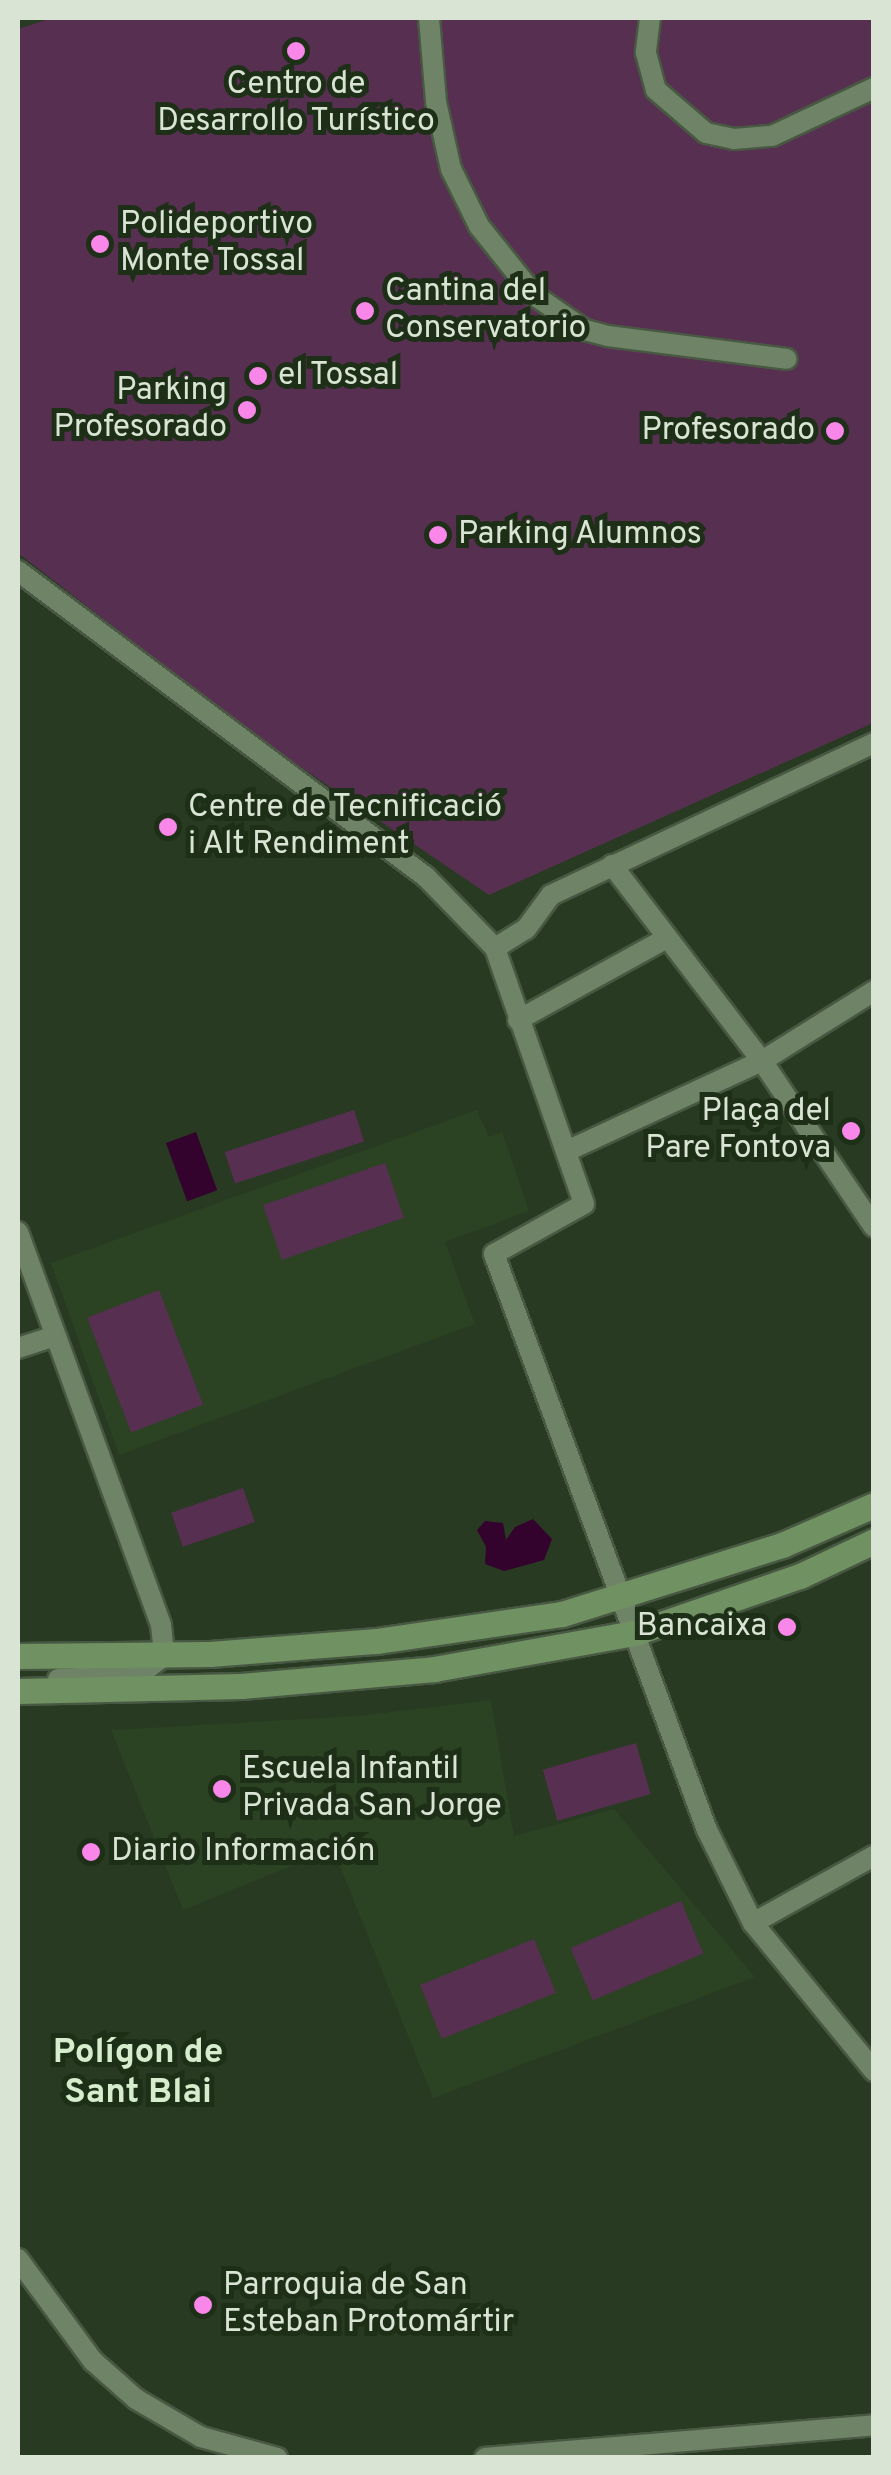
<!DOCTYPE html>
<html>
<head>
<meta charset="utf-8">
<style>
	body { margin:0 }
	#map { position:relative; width:891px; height:2475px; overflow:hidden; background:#283a21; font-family:Overpass,sans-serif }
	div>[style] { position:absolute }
	.built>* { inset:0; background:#2b4223 }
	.green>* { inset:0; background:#573051; transform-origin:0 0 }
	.water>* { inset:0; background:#33032e; transform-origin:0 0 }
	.roads { filter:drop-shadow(2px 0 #485842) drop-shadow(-2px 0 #485842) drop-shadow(0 2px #485842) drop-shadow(0 -2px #485842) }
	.street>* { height:20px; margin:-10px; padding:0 10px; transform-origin:10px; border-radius:10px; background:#6f8367 }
	.secondary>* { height:25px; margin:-12.5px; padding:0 12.5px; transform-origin:12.5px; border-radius:12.5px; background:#709262 }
	.dots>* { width:28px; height:28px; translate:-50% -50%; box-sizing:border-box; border:5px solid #1e2f17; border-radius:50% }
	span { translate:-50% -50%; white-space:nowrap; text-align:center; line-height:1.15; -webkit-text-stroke:10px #1e2f17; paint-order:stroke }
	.poi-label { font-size:32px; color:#d9e4d5 }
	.left { translate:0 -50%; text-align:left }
	.right { translate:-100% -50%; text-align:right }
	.neighbourhood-label { font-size:35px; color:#d5eccd; font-weight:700 }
	.frame { position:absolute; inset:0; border:20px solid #d9e4d5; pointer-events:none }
</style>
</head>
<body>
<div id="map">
	<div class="built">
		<div style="clip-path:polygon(477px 1110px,489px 1137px,502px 1132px,529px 1211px,445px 1242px,475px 1324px,119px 1455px,51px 1263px)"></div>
		<div style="clip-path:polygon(491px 1700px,514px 1836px,614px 1809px,755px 1977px,433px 2098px,333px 1849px,183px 1910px,111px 1730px,357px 1716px)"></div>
	</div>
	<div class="green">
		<div style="clip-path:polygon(52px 18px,873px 18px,873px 723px,489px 895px,255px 736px,18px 553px,18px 29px)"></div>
		<div style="left:354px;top:1110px;width:33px;height:136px;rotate:72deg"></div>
		<div style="left:385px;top:1163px;width:58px;height:129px;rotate:71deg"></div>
		<div style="left:159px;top:1290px;width:123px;height:77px;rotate:69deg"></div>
		<div style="left:243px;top:1488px;width:36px;height:76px;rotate:71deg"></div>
		<div style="left:636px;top:1743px;width:53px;height:97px;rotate:74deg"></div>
		<div style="left:681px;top:1901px;width:57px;height:120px;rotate:67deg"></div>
		<div style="left:534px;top:1939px;width:58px;height:123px;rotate:68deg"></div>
	</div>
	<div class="water">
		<div style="left:196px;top:1132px;width:62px;height:32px;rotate:70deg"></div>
		<div style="clip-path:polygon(533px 1519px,552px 1539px,544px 1560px,504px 1571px,485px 1564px,486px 1547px,477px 1530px,485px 1521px,503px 1523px,506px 1540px,515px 1527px)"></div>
	</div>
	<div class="roads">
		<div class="street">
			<div style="left:429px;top:18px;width:84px;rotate:85.2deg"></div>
			<div style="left:436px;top:102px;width:69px;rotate:77.4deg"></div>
			<div style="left:451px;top:169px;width:64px;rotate:63.8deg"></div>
			<div style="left:479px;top:226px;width:88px;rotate:51.4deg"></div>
			<div style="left:534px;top:295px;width:62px;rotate:34.5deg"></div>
			<div style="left:585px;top:330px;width:24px;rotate:15deg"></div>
			<div style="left:608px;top:336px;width:180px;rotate:7.3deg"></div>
			<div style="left:650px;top:18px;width:35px;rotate:97deg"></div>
			<div style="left:646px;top:53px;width:38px;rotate:75deg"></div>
			<div style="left:656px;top:90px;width:66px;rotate:40.7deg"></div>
			<div style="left:706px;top:133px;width:29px;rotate:12deg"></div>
			<div style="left:734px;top:139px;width:38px;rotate:-5deg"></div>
			<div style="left:772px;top:136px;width:113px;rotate:-25.2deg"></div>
			<div style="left:18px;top:571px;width:510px;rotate:36.87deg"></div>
			<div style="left:426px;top:877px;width:99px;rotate:45.8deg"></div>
			<div style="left:495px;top:948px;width:271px;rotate:70.8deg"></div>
			<div style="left:584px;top:1204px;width:103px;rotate:150.9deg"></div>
			<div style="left:494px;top:1254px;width:614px;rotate:69.71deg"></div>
			<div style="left:707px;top:1830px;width:104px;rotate:63.7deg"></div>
			<div style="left:753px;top:1923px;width:191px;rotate:50.7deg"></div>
			<div style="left:612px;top:865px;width:247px;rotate:52.6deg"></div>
			<div style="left:762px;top:1061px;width:200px;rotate:56deg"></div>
			<div style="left:495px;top:948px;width:36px;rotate:-32deg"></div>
			<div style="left:526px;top:929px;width:42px;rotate:-53.7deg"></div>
			<div style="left:551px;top:895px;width:357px;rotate:-25.2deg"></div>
			<div style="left:518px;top:1020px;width:170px;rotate:-28.8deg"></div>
			<div style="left:567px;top:1151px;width:215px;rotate:-24.8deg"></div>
			<div style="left:762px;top:1061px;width:132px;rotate:-32deg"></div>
			<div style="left:18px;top:1232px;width:418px;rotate:70deg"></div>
			<div style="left:161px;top:1625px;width:31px;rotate:84deg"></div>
			<div style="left:164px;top:1656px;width:31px;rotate:143deg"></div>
			<div style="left:139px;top:1675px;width:81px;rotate:177.2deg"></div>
			<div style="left:18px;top:1348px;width:38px;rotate:-18deg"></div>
			<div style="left:753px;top:1923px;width:138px;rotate:-29deg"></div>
			<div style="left:18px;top:2259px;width:127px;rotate:53.7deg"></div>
			<div style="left:93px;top:2361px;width:57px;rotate:41.5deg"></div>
			<div style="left:136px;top:2399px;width:75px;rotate:30.3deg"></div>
			<div style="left:201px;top:2437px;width:79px;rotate:15.4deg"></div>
			<div style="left:485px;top:2458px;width:390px;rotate:-4.8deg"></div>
		</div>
		<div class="secondary">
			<div style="left:18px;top:1656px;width:192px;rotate:-0.6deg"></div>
			<div style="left:210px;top:1654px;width:167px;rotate:-4.5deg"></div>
			<div style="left:376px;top:1641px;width:188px;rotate:-8.3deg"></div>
			<div style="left:562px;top:1614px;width:231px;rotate:-17.4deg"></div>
			<div style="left:782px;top:1545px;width:100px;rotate:-23.5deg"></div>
			<div style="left:18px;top:1691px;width:223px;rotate:-1.3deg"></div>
			<div style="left:241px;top:1686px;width:194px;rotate:-5deg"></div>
			<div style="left:434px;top:1669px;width:204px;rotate:-10.2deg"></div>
			<div style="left:635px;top:1633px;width:175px;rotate:-19.1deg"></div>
			<div style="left:800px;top:1576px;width:82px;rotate:-25.3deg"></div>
		</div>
	</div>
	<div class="dots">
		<div style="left:296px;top:51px;background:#f987e9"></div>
		<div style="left:100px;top:244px;background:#f987e9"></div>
		<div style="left:365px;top:311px;background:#f987e9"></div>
		<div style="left:258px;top:376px;background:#f987e9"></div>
		<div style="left:247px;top:410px;background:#f987e9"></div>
		<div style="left:835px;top:431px;background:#f987e9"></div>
		<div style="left:438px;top:535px;background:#f987e9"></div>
		<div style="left:168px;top:827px;background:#f987e9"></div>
		<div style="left:851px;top:1131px;background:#f987e9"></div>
		<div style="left:787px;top:1627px;background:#f987e9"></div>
		<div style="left:222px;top:1789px;background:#f987e9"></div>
		<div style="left:91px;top:1852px;background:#f987e9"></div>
		<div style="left:203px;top:2305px;background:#f987e9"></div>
	</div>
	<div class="poi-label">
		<span style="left:296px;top:104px">Centro de<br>Desarrollo Turístico</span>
		<span class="left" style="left:120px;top:244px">Polideportivo<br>Monte Tossal</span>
		<span class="left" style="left:385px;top:311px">Cantina del<br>Conservatorio</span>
		<span class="left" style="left:278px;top:376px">el Tossal</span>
		<span class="right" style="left:227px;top:410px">Parking<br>Profesorado</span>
		<span class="right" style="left:815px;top:431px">Profesorado</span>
		<span class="left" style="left:458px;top:535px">Parking Alumnos</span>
		<span class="left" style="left:188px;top:827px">Centre de Tecnificació<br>i Alt Rendiment</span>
		<span class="right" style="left:831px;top:1131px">Plaça del<br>Pare Fontova</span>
		<span class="right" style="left:767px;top:1627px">Bancaixa</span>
		<span class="left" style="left:242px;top:1789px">Escuela Infantil<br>Privada San Jorge</span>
		<span class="left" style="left:111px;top:1852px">Diario Información</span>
		<span class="left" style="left:223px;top:2305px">Parroquia de San<br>Esteban Protomártir</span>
	</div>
	<div class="neighbourhood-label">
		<span style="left:138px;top:2073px">Polígon de<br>Sant Blai</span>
	</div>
	<div class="frame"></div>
</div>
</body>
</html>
